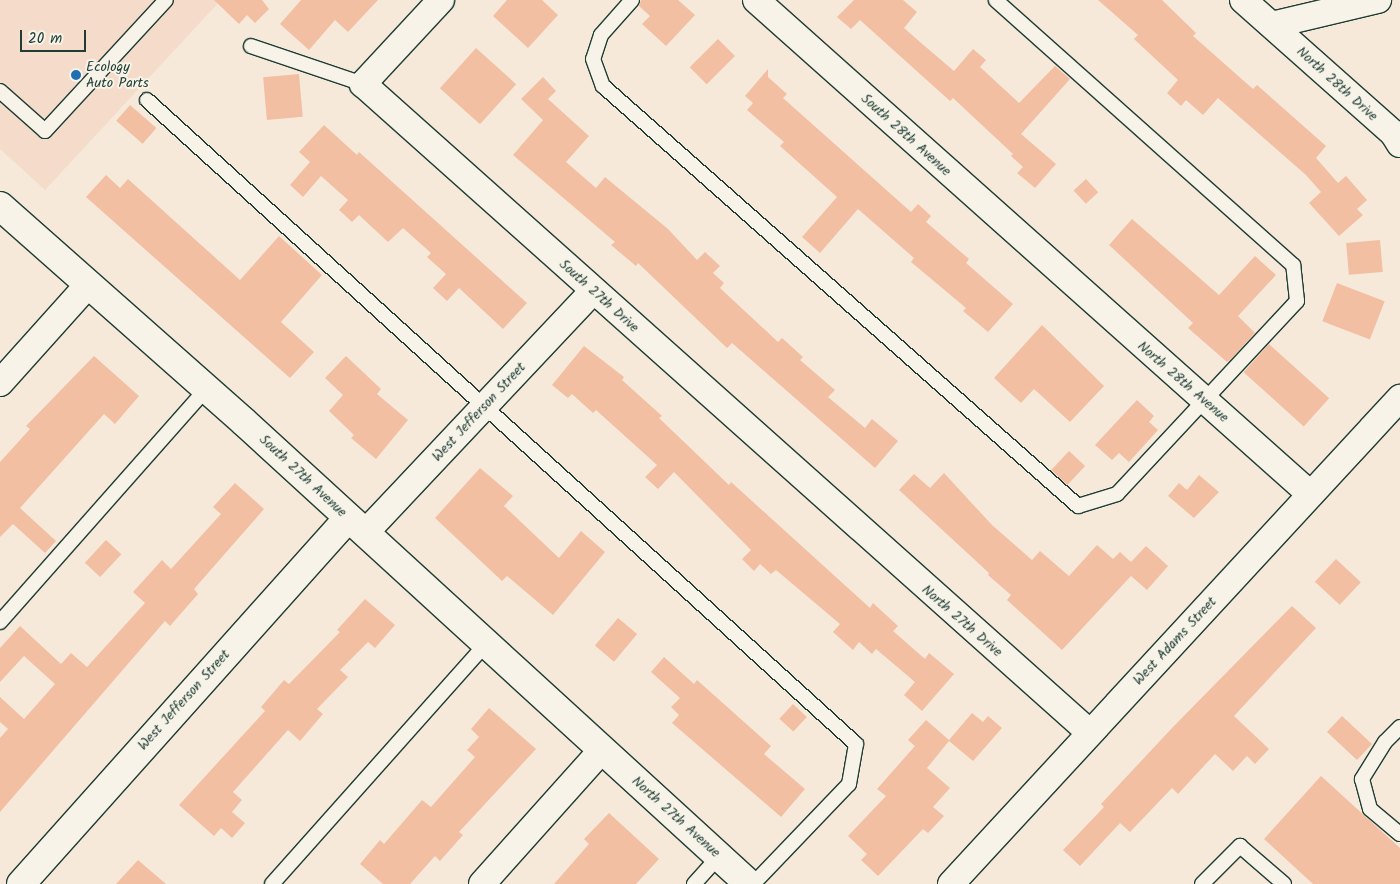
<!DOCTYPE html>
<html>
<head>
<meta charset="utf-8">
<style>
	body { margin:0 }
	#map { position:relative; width:1400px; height:884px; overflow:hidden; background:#f6e9da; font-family:Kalam,sans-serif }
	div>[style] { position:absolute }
	.built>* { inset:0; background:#f5dcca }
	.building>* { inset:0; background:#f2bfa3; transform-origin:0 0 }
	.roads { filter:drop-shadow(1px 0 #1f3d34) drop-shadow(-1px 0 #1f3d34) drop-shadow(0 1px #1f3d34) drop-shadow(0 -1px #1f3d34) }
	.lane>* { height:14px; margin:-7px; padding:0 7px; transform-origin:7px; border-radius:7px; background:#f7f3e8 }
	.street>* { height:26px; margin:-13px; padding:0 13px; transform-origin:13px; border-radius:13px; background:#f7f3e8 }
	.secondary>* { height:28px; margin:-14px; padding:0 14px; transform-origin:14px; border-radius:14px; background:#f7f3e8 }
	.dots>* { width:14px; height:14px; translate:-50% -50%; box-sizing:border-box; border:2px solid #f7f3e8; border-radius:50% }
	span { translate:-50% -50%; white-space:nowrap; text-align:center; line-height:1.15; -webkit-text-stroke:4px #f7f3e8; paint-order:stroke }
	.poi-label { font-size:14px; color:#1f3d34 }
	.left { translate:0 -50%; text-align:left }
	.street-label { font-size:14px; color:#1f3d34 }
	.scale { position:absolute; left:20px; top:30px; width:66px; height:22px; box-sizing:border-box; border:2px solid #1f3d34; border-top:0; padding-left:6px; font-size:15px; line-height:18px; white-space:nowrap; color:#1f3d34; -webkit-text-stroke:4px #f7f3e8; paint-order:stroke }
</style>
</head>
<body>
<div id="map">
	<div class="built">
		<div style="clip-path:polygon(0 0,221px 0,45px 190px,0 149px)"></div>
	</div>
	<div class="building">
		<div style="clip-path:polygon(214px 0,262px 0,269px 9px,255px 23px,247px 15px,239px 24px)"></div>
		<div style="clip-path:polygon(301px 0,378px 0,348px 32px,335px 20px,309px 50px,280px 24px)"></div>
		<div style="clip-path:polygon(507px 0,542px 0,558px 15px,528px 48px,493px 16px)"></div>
		<div style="clip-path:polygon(641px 0,678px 0,695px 15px,666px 46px,642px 24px,650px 16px,639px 6px)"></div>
		<div style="clip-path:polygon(854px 0,903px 0,917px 12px,904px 28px,920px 42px,954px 71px,973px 49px,986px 60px,980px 67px,1019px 103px,1055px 66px,1070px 79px,1021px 134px,1056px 164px,1035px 188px,1017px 173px,1023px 167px,1011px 156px,1013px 154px,953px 98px,950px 101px,860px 20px,851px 29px,837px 17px)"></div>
		<div style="clip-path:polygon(1098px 0,1162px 0,1196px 33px,1193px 36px,1253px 89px,1257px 85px,1326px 146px,1316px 158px,1338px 183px,1346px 176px,1367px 200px,1357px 209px,1363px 215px,1339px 236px,1309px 203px,1321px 192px,1306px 175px,1218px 98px,1203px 115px,1186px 100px,1181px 106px,1167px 93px,1178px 80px,1134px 39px,1138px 35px)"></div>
		<div style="left:718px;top:39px;width:24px;height:40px;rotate:45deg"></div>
		<div style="left:476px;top:48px;width:54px;height:54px;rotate:42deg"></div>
		<div style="clip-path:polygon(768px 69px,768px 77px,787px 94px,783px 98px,911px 212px,918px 204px,931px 216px,926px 222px,969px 259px,966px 263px,1013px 304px,988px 332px,963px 311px,966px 308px,911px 262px,914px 258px,858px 209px,820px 253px,802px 237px,837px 197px,780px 146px,784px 142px,747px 110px,753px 103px,745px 96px)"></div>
		<div style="left:299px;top:74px;width:43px;height:36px;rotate:85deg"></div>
		<div style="clip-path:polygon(543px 77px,556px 91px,548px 99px,589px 136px,566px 162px,596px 188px,605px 177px,668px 229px,697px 260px,705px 252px,720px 266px,713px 273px,724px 283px,720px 288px,778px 342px,782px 338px,803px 357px,800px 360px,835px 390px,828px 397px,865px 428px,872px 419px,898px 441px,875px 468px,732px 343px,727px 348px,638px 263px,636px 266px,611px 245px,615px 242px,513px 155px,543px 120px,521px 99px)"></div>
		<div style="left:130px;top:105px;width:35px;height:21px;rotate:41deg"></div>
		<div style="clip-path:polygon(324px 125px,357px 155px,359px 152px,527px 303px,503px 329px,459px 288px,447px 301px,433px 288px,446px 274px,427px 257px,431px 253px,403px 228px,388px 242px,359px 215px,352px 222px,339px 210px,348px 200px,321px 176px,303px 197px,290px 185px,310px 162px,299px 152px)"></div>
		<div style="clip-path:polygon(106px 175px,120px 188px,128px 179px,240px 280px,279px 236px,322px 275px,281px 322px,314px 352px,290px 378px,86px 197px)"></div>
		<div style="left:1086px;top:179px;width:18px;height:17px;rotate:47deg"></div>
		<div style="clip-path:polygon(1132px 219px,1219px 295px,1255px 256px,1276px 275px,1238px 316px,1255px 333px,1230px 360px,1227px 362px,1188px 328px,1193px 323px,1109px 245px)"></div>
		<div style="left:1380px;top:240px;width:32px;height:34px;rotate:85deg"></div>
		<div style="left:1337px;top:283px;width:51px;height:41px;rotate:21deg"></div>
		<div style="clip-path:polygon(1042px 325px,1104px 386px,1070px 422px,1034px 389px,1021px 403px,994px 378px)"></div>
		<div style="left:1269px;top:344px;width:81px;height:38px;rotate:42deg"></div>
		<div style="clip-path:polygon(584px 346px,624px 377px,622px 380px,662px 416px,659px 418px,729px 485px,731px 482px,870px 608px,873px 603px,898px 626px,893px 631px,925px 659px,929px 653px,954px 674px,922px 711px,904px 695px,915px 682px,876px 649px,872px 654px,859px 642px,853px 650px,833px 632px,840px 624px,776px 570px,771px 574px,760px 564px,754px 571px,742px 559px,751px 550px,674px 472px,658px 489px,645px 477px,657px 465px,596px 410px,593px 413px,572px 394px,568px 398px,552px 385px)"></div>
		<div style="clip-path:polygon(94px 356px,139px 396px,115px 424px,104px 414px,20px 508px,56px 541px,45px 553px,13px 524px,0 537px,0 462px,30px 429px,26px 426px)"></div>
		<div style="clip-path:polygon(346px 356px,381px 389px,377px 394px,408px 420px,376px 459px,351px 438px,354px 435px,329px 411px,343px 395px,325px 378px)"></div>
		<div style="clip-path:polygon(1137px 400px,1154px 416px,1149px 422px,1158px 430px,1129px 462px,1119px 453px,1112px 460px,1095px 445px)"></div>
		<div style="left:1069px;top:451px;width:22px;height:26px;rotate:43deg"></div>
		<div style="clip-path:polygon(480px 468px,513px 496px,504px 506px,559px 558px,581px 531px,605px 552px,553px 615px,507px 576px,502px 581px,435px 518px)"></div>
		<div style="clip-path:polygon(944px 473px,992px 525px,1032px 560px,1040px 551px,1069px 576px,1097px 545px,1113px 559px,1120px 552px,1131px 562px,1146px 546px,1168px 566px,1147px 590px,1131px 576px,1062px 650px,1007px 600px,1011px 595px,988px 575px,989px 573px,899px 490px,914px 474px,930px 488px)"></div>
		<div style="clip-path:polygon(1199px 475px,1219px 492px,1194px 518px,1168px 496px,1179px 483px,1187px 490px)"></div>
		<div style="clip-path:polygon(235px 483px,264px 509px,194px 589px,198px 594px,170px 626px,165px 621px,0 812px,0 738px,8px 729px,0 722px,0 697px,24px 719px,55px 684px,24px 656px,0 682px,0 648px,20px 626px,61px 664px,71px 653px,87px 667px,145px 603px,133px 592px,162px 560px,171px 569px,221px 514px,213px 507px)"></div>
		<div style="left:106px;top:540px;width:21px;height:31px;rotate:43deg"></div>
		<div style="left:1336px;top:559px;width:34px;height:31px;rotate:43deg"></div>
		<div style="clip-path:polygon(365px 599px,395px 625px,375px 648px,368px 642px,340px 670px,348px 677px,317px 709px,323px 714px,300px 741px,288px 730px,233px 792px,242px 800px,232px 812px,245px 823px,232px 838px,221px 828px,214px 836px,179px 805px,265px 711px,261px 707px,284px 680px,289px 684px,340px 632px,337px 630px)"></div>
		<div style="clip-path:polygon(1292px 606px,1316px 628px,1234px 716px,1269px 749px,1255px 764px,1247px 756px,1233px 771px,1215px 754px,1178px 794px,1172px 788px,1130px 832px,1120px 823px,1080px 866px,1063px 850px,1104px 807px,1101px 804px,1173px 727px)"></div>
		<div style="left:618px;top:618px;width:25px;height:36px;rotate:40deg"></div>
		<div style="clip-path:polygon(664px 657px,694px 684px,697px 680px,771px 746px,764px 754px,805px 789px,781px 817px,672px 723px,679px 715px,671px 707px,680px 698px,651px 672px)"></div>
		<div style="left:793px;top:704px;width:19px;height:20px;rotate:43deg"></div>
		<div style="clip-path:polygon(489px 708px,536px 749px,459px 832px,463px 835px,440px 861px,435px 856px,410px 884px,383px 884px,360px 864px,380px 840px,384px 844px,422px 800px,431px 807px,475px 757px,467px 750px,479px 737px,471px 729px)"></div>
		<div style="clip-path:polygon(972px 713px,983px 722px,988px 716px,1002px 728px,973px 761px,949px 741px,927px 768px,950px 788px,933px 807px,944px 816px,928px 833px,923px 829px,878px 876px,861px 860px,867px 854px,848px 836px,886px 796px,877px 789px,915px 746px,908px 740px,926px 720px,949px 740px)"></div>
		<div style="left:1342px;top:716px;width:41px;height:22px;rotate:43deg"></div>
		<div style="clip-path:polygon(1321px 776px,1400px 848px,1400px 884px,1313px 884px,1264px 839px)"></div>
		<div style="clip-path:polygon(609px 813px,659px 859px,636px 884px,554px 884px,589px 844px,584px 839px)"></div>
		<div style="clip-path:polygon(138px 860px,166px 884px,116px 884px)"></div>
	</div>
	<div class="roads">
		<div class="lane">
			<div style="left:632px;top:0;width:47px;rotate:131.5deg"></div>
			<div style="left:601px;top:35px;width:25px;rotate:108deg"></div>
			<div style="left:593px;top:59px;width:29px;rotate:70deg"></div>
			<div style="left:603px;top:86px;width:634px;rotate:41.48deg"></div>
			<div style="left:1078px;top:506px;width:41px;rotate:-17.1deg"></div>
			<div style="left:1117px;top:494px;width:264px;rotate:-47deg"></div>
			<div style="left:1297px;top:301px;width:36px;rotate:-96deg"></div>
			<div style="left:1293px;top:265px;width:398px;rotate:-138.3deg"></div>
			<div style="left:251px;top:46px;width:118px;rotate:18.7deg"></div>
			<div style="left:0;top:91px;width:60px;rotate:41.6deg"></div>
			<div style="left:45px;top:131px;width:178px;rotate:-47.3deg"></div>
			<div style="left:147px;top:100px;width:958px;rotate:42.25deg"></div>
			<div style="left:856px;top:744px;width:41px;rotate:99.9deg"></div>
			<div style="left:849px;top:784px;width:139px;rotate:133.8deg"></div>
			<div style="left:0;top:622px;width:311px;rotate:-48.5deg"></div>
			<div style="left:1400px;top:727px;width:21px;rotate:135deg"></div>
			<div style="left:1385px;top:742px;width:44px;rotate:121.9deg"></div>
			<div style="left:1362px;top:779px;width:31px;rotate:75deg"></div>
			<div style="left:1370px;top:809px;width:39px;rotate:40deg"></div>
			<div style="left:272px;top:884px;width:322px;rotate:-48.3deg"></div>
			<div style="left:694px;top:884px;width:38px;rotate:-48deg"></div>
			<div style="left:1202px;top:884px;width:54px;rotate:-45deg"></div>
			<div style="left:1240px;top:846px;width:58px;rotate:40.8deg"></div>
		</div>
		<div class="street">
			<div style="left:441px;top:0;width:115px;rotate:132.9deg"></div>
			<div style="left:363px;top:84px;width:973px;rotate:41.75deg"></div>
			<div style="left:756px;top:0;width:742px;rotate:41.72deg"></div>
			<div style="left:1243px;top:0;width:200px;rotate:41.6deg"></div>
			<div style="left:1393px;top:133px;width:13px;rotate:58deg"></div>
			<div style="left:1272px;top:25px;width:109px;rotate:-13.3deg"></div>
			<div style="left:0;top:383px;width:132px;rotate:-48.1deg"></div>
			<div style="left:365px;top:533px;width:332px;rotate:-46.7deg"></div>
			<div style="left:482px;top:884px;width:180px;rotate:-48.2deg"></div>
			<div style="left:951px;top:884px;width:662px;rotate:-47.27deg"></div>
		</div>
		<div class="secondary">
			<div style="left:0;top:206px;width:326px;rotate:41.5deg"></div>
			<div style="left:244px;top:422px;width:684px;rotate:42.45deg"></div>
			<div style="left:21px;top:884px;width:491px;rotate:-48.2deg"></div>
		</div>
	</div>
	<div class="dots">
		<div style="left:76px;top:75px;background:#1f6fb2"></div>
	</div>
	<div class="poi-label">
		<span class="left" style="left:86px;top:75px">Ecology<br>Auto Parts</span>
	</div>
	<div class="street-label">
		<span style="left:1337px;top:84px;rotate:42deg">North 28th Drive</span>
		<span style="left:906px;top:135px;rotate:42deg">South 28th Avenue</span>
		<span style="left:599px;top:296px;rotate:42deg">South 27th Drive</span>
		<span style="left:1183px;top:382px;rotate:41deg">North 28th Avenue</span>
		<span style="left:479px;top:412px;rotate:-47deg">West Jefferson Street</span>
		<span style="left:303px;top:476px;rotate:43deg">South 27th Avenue</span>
		<span style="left:962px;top:621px;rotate:41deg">North 27th Drive</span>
		<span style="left:1175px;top:641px;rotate:-47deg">West Adams Street</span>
		<span style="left:184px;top:700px;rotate:-48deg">West Jefferson Street</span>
		<span style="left:676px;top:817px;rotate:42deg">North 27th Avenue</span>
	</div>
	<div class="scale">20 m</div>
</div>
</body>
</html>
